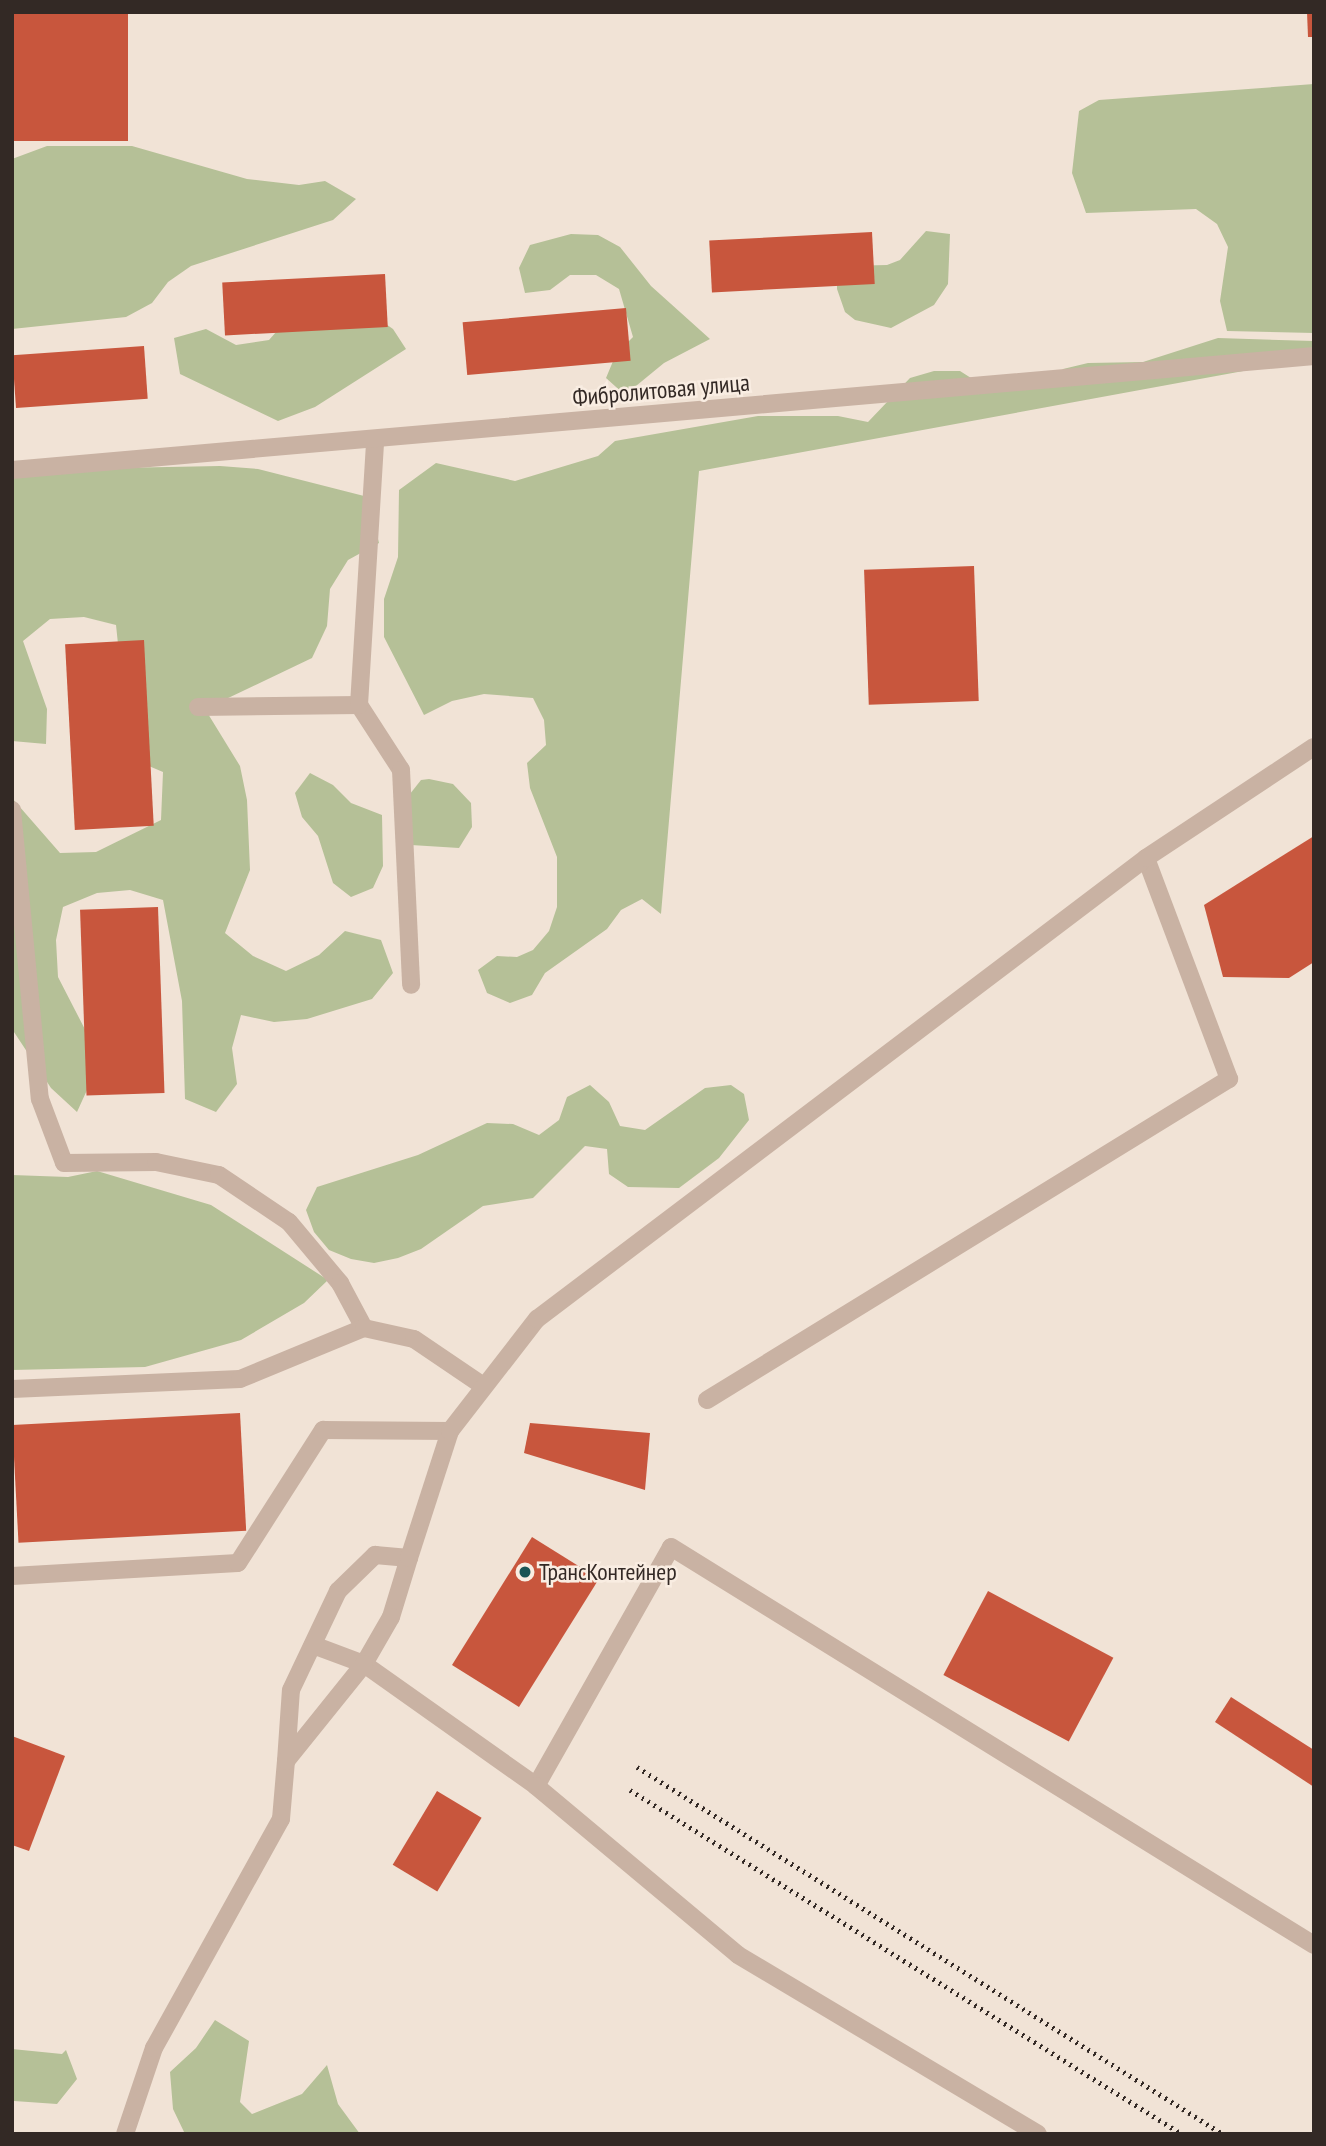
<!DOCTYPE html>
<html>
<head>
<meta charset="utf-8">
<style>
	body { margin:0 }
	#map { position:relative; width:1326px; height:2146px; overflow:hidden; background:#f1e3d6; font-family:"PT Sans Narrow",sans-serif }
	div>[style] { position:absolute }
	.green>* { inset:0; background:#b5c097 }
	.building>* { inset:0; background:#c8563d; transform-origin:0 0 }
	.lane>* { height:18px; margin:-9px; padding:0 9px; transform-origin:9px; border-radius:9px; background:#c9b2a3 }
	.street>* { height:18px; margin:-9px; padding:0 9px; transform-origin:9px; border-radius:9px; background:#c9b2a3 }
	.rail>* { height:5px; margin-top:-2.5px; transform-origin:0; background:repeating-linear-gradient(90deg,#332925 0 2px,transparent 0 7px) }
	.dots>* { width:19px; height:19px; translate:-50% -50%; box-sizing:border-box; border:4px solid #f9ede2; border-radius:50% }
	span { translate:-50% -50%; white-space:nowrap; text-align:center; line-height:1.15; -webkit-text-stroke:5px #f9ede2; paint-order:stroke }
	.street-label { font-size:24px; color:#332925 }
	.poi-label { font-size:24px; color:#332925 }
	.left { translate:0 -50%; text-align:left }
	.frame { position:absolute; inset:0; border:14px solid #332925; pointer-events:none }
</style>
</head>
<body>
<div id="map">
	<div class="green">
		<div style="clip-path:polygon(1314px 84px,1314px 333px,1227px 331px,1220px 301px,1228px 247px,1217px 224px,1196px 209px,1086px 213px,1072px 173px,1079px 111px,1099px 100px)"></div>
		<div style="clip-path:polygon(47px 146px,132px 146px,247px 179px,299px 185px,325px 181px,356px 199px,333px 220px,191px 266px,168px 282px,152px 303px,126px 317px,12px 329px,12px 159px)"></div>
		<div style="clip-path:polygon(926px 231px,950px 234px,948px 284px,934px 305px,891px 328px,855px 320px,845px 312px,837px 289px,837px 277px,845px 266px,887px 265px,900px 260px)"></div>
		<div style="clip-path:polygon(571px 234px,598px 235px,620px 247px,651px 286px,710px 339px,664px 363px,625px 395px,606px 378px,616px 354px,633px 337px,619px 289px,596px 275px,570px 275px,550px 290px,525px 293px,519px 268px,530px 245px)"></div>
		<div style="clip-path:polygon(367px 311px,393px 329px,406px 349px,315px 407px,278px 421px,180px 374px,174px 338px,206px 329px,236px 345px,269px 340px,292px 314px)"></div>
		<div style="clip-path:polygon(1218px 338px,1314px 341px,1314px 358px,699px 471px,661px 914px,642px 899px,621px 910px,607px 929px,545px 973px,532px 995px,510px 1003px,487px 993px,478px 970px,497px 956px,517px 957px,533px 950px,549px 931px,557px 907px,557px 857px,530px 788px,527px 763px,546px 745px,544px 720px,533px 698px,484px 694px,452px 701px,424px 715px,384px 637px,384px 599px,398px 557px,399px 490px,436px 463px,515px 481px,598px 456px,615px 441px,758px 416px,838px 416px,868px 422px,910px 378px,934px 371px,960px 371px,982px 385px,1052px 386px,1063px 369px,1088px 363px,1143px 362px)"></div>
		<div style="clip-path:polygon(220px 466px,258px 469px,368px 497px,379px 543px,348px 560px,330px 589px,327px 626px,312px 658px,205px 709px,240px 766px,247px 800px,250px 870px,225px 933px,253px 956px,286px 971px,319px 955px,345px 931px,381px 940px,393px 973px,372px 999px,307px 1019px,274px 1022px,241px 1015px,232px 1048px,237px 1084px,216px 1112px,185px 1099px,182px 1001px,163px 900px,130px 890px,97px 893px,63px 907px,56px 940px,58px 977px,92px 1043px,92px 1079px,77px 1112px,51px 1088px,12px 1029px,12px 798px,60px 853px,96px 852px,161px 820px,163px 772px,130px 758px,116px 625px,84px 617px,50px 619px,23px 641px,47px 709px,46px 744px,12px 741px,12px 470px)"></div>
		<div style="clip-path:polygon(310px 773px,333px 785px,351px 803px,382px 815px,383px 866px,373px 888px,351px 897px,333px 883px,318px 836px,302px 817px,295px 793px)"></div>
		<div style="clip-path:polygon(429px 779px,453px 784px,471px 803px,472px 827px,459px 848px,411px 845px,406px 799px,421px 780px)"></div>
		<div style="clip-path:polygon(590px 1085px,609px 1102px,620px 1126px,645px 1130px,705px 1088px,731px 1085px,744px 1094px,749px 1120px,719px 1158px,679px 1188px,628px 1187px,609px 1174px,607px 1149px,585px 1146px,533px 1198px,483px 1206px,421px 1249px,398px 1258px,374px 1263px,351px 1259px,329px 1250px,314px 1232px,306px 1210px,317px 1187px,418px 1155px,487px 1123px,513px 1124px,539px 1135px,559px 1120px,567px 1097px)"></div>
		<div style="clip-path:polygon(97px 1171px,211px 1205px,328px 1280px,304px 1303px,241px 1340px,145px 1367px,12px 1370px,12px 1175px,68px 1177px)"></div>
		<div style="clip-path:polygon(215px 2020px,249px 2041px,240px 2102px,252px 2114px,302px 2094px,327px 2065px,338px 2104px,360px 2134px,185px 2134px,173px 2109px,170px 2072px,196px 2048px)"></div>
		<div style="clip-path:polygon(12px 2049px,62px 2054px,66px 2050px,77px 2079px,57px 2104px,14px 2101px)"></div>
	</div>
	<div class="building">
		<div style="left:12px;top:12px;width:116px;height:129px"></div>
		<div style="clip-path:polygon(1307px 12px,1314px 12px,1314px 37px,1308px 37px)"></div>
		<div style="left:872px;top:232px;width:52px;height:163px;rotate:87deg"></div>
		<div style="left:385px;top:274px;width:53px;height:163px;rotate:87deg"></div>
		<div style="left:626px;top:308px;width:53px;height:164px;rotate:85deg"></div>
		<div style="left:144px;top:346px;width:53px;height:132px;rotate:86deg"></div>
		<div style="left:974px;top:566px;width:135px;height:110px;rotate:88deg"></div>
		<div style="left:144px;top:640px;width:186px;height:79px;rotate:87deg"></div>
		<div style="clip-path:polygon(1314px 836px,1314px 962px,1289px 978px,1223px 977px,1204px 905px)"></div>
		<div style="left:158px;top:907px;width:186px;height:78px;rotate:88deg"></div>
		<div style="left:240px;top:1413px;width:118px;height:228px;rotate:87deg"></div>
		<div style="clip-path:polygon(530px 1423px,650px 1433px,645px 1490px,524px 1453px)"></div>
		<div style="left:532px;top:1537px;width:79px;height:151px;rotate:32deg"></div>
		<div style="left:988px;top:1591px;width:142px;height:95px;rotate:28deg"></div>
		<div style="clip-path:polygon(1231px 1697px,1314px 1750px,1314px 1787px,1215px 1722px)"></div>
		<div style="clip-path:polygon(12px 1736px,65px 1756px,29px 1851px,12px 1845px)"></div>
		<div style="left:437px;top:1791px;width:52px;height:86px;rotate:31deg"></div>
	</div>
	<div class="lane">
		<div style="left:359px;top:705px;width:77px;rotate:57.1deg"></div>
		<div style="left:401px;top:770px;width:215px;rotate:87.3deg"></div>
		<div style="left:198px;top:707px;width:161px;rotate:-0.7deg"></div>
		<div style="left:359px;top:705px;width:265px;rotate:-86.5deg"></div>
		<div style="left:12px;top:810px;width:290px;rotate:84.5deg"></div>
		<div style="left:40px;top:1099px;width:68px;rotate:69.4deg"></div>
		<div style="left:64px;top:1163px;width:92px;rotate:-0.6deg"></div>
		<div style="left:156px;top:1162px;width:64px;rotate:11.7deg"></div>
		<div style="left:219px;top:1175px;width:84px;rotate:33.9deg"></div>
		<div style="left:289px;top:1222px;width:80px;rotate:50.1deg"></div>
		<div style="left:340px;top:1283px;width:51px;rotate:61.9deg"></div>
		<div style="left:12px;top:1389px;width:228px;rotate:-2.5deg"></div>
		<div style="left:240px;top:1379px;width:134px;rotate:-22.4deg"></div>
		<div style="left:364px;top:1328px;width:51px;rotate:12.4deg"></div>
		<div style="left:414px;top:1339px;width:82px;rotate:34.1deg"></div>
		<div style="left:707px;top:1400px;width:613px;rotate:-31.59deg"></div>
		<div style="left:1229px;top:1079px;width:236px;rotate:-110.6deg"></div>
		<div style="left:12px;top:1576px;width:226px;rotate:-3.3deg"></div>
		<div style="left:238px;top:1563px;width:158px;rotate:-57.4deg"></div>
		<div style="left:323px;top:1430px;width:127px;rotate:0.5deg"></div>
		<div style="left:313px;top:1645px;width:54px;rotate:20.4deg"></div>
		<div style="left:364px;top:1664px;width:211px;rotate:35.3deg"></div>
		<div style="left:536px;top:1786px;width:274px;rotate:-60.5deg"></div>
		<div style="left:671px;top:1547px;width:756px;rotate:31.76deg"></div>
		<div style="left:536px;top:1786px;width:263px;rotate:39.9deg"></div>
		<div style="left:738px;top:1955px;width:349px;rotate:30.8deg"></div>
		<div style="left:125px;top:2134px;width:91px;rotate:-71.4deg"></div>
		<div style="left:154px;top:2048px;width:262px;rotate:-61deg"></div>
		<div style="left:281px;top:1819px;width:58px;rotate:-85.1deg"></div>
		<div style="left:286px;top:1761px;width:71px;rotate:-86deg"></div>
		<div style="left:291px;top:1690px;width:110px;rotate:-64.6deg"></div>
		<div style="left:338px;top:1591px;width:52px;rotate:-44.2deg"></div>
		<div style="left:375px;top:1555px;width:34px;rotate:5deg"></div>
		<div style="left:409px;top:1558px;width:62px;rotate:107deg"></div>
		<div style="left:391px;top:1617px;width:54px;rotate:119.9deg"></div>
		<div style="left:364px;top:1664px;width:124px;rotate:128.8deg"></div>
	</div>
	<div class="street">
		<div style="left:12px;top:470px;width:1307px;rotate:-5deg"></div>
		<div style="left:409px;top:1558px;width:133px;rotate:-72.1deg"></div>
		<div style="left:450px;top:1431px;width:142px;rotate:-52.2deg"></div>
		<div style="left:537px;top:1319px;width:764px;rotate:-37.12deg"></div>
		<div style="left:1146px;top:858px;width:201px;rotate:-33.5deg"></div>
	</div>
	<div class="rail">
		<div style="left:637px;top:1767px;width:691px;rotate:32.06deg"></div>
		<div style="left:630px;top:1790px;width:650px;rotate:31.93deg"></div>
	</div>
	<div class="dots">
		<div style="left:525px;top:1572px;background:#1a5555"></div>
	</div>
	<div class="street-label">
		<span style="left:661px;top:390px;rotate:-5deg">Фибролитовая улица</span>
	</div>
	<div class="poi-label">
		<span class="left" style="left:539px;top:1572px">ТрансКонтейнер</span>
	</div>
	<div class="frame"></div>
</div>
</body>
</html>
